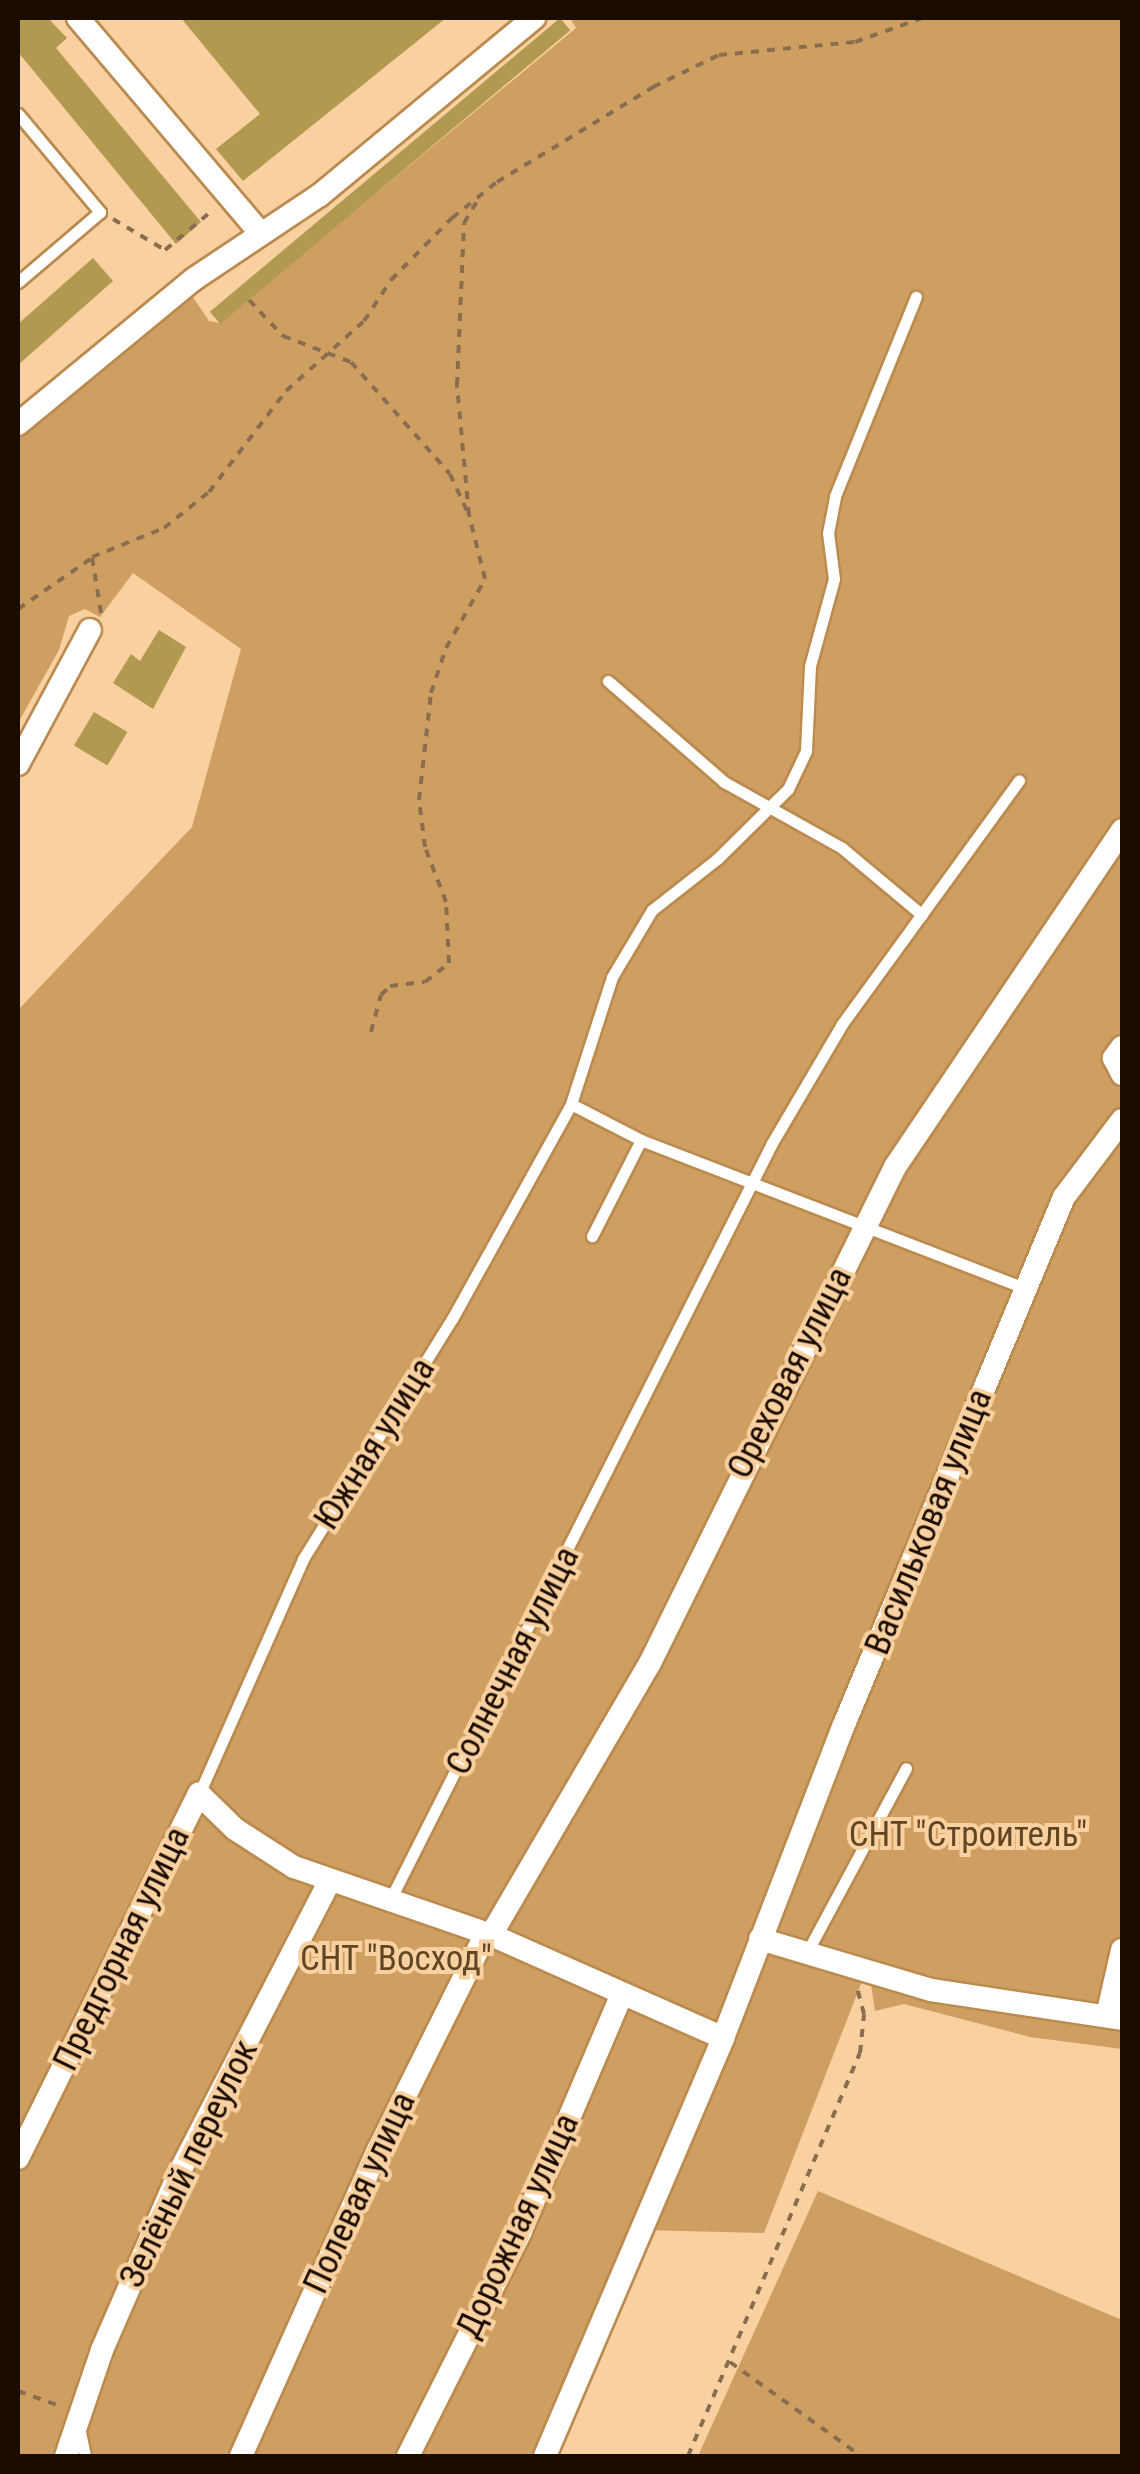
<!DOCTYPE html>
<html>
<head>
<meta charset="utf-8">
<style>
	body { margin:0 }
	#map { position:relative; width:1140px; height:2474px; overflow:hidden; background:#f9d09f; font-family:"Roboto Condensed",sans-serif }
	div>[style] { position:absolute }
	.green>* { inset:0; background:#cf9e61 }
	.building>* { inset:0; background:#b29950; transform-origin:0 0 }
	.path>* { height:4px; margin-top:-2px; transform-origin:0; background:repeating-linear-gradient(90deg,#896d4f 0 8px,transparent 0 16px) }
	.roads { filter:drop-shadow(2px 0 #bb8a4e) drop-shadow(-2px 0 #bb8a4e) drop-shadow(0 2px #bb8a4e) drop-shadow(0 -2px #bb8a4e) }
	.service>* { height:11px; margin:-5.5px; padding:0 5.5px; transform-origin:5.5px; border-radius:5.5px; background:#fff }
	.minor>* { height:22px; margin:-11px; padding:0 11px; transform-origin:11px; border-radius:11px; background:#fff }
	span { translate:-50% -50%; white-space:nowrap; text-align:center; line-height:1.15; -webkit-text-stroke:8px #f9d09f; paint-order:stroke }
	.street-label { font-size:35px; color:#1a0c00 }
	.park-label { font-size:35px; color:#614624 }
	.frame { position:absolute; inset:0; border:20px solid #1a0c00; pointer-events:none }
</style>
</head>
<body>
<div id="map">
	<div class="green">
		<div style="clip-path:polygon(570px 18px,1122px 18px,1122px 2019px,866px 1971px,764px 2233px,642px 2230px,545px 2456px,18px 2456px,18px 1010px,192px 827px,241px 649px,133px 573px,100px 617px,85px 609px,69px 616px,59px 650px,18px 723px,18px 430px,188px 290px,209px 321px,219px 323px,576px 28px)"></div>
		<div style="clip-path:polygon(870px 1978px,1122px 2023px,1122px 2049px,1030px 2037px,904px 2004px,875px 2011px)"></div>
		<div style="clip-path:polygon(818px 2191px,1122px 2320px,1122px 2456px,698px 2456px)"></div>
	</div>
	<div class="building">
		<div style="clip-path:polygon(18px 18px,48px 18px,67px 38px,56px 48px,201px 222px,176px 244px,18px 52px)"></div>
		<div style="clip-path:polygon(181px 18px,446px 18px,243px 181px,216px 149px,260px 114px)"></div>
		<div style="left:560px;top:18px;width:16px;height:457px;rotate:50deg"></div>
		<div style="clip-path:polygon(93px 258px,113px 281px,18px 365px,18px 324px)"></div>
		<div style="clip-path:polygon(159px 630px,186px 647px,153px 709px,113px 683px,131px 654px,140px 661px)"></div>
		<div style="left:94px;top:712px;width:39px;height:39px;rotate:31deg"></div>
	</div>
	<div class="path">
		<div style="left:113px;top:219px;width:61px;rotate:30.8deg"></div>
		<div style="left:165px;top:250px;width:64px;rotate:-39.9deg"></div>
		<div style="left:249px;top:300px;width:50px;rotate:46.6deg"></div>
		<div style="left:283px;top:336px;width:73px;rotate:20.9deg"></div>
		<div style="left:351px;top:362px;width:149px;rotate:48.5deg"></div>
		<div style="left:450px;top:474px;width:41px;rotate:65.3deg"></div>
		<div style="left:18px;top:609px;width:90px;rotate:-34.6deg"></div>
		<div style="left:101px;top:613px;width:57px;rotate:-99.1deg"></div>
		<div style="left:92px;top:557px;width:78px;rotate:-21.9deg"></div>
		<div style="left:164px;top:528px;width:58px;rotate:-38.7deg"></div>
		<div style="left:209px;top:492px;width:127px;rotate:-52.7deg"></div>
		<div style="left:286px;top:391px;width:105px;rotate:-41.9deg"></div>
		<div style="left:364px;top:321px;width:49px;rotate:-56.6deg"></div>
		<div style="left:391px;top:280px;width:87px;rotate:-45.5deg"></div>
		<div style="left:452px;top:218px;width:58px;rotate:-38.7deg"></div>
		<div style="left:497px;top:182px;width:183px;rotate:-31.3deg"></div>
		<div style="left:653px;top:87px;width:73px;rotate:-25.9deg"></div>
		<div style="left:719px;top:55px;width:137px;rotate:-5.5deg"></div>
		<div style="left:855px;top:42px;width:71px;rotate:-19.7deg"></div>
		<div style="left:371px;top:1032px;width:38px;rotate:-75deg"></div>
		<div style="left:381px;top:995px;width:13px;rotate:-45deg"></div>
		<div style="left:390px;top:986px;width:35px;rotate:-7deg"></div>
		<div style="left:425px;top:982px;width:31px;rotate:-38deg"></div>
		<div style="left:449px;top:963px;width:61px;rotate:-92.8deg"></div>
		<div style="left:446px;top:902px;width:59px;rotate:-110.9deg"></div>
		<div style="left:425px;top:847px;width:47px;rotate:-97.3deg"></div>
		<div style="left:419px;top:800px;width:108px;rotate:-83.6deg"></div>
		<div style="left:431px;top:693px;width:47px;rotate:-71.6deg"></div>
		<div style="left:446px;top:648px;width:79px;rotate:-60.5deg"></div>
		<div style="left:485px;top:579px;width:66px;rotate:-104deg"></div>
		<div style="left:469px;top:515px;width:131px;rotate:-95.3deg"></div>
		<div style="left:457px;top:385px;width:162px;rotate:-87.5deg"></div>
		<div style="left:464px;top:223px;width:29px;rotate:-59deg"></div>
		<div style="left:730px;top:2362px;width:161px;rotate:35.7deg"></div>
		<div style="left:18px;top:2391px;width:45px;rotate:19.7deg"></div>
		<div style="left:688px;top:2456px;width:438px;rotate:-66.9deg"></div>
		<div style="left:860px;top:2053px;width:39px;rotate:-84deg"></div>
		<div style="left:864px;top:2014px;width:24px;rotate:-105deg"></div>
	</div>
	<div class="roads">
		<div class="service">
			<div style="left:18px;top:114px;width:128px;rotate:50.1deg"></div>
			<div style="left:100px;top:212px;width:108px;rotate:139.5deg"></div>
			<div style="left:608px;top:681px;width:154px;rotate:41deg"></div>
			<div style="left:724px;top:782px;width:135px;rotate:29.2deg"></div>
			<div style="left:842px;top:848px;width:104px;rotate:39.9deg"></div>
			<div style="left:571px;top:1104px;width:79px;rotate:27.2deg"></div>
			<div style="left:641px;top:1140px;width:108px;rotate:117deg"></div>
			<div style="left:641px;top:1140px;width:412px;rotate:21.1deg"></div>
			<div style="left:199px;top:1794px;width:257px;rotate:-66.1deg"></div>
			<div style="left:303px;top:1559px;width:282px;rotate:-58.2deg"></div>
			<div style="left:452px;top:1319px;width:246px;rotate:-61deg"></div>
			<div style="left:571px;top:1104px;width:133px;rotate:-72.1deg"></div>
			<div style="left:612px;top:977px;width:78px;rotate:-59.2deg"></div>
			<div style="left:652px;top:910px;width:83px;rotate:-38.1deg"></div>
			<div style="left:717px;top:859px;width:100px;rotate:-44.6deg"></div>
			<div style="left:788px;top:789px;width:42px;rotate:-64.7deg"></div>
			<div style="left:806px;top:751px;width:85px;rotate:-87.3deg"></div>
			<div style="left:810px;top:666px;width:90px;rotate:-74.6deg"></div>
			<div style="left:834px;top:579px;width:46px;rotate:-97.4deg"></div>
			<div style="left:828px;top:533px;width:38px;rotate:-79deg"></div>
			<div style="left:835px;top:496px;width:215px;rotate:-67.9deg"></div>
			<div style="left:390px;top:1900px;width:848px;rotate:-63.22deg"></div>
			<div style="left:772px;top:1143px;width:138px;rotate:-59.5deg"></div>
			<div style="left:842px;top:1024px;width:301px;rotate:-54deg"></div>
			<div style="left:806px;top:1954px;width:211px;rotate:-61.7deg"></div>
			<div style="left:80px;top:2432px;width:25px;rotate:78deg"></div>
		</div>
		<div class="minor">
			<div style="left:78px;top:18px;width:283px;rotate:49.7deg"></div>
			<div style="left:18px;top:424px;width:228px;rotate:-39.5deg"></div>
			<div style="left:194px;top:279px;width:151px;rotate:-33.7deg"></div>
			<div style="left:320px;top:195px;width:278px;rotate:-39.6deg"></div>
			<div style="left:18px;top:764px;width:152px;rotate:-61.8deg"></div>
			<div style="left:1122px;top:1047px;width:14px;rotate:126deg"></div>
			<div style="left:1114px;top:1058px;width:18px;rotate:63deg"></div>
			<div style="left:491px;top:1935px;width:315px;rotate:-59.7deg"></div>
			<div style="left:650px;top:1663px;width:553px;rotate:-63.71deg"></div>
			<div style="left:895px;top:1167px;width:406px;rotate:-56deg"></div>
			<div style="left:760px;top:1939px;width:178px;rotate:16.6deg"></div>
			<div style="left:931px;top:1990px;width:193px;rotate:8.6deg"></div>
			<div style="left:1107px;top:2016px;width:68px;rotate:-77.2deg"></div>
			<div style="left:18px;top:2158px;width:407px;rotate:-63.6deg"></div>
			<div style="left:199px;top:1794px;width:50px;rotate:44.2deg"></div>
			<div style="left:235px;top:1829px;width:70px;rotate:32.8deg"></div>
			<div style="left:294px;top:1867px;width:208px;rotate:19deg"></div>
			<div style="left:491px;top:1935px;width:254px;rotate:23.9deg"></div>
			<div style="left:66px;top:2456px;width:112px;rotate:-71.2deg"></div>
			<div style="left:102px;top:2350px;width:195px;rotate:-66.5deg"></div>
			<div style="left:180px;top:2171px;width:327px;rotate:-62.7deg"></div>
			<div style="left:241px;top:2456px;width:335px;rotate:-65.9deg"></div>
			<div style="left:378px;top:2150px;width:242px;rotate:-63.5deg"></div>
			<div style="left:408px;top:2456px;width:250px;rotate:-63.3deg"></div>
			<div style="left:520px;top:2233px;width:260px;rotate:-66.9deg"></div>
			<div style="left:545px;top:2456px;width:454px;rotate:-66.9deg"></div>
			<div style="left:723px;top:2038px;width:333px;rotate:-68.9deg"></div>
			<div style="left:843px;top:1727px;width:574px;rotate:-67.36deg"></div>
			<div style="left:1064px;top:1197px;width:96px;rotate:-53deg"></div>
		</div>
	</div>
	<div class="street-label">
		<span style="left:790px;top:1373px;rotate:-63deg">Ореховая улица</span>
		<span style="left:375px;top:1444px;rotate:-58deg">Южная улица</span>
		<span style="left:929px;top:1522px;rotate:-68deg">Васильковая улица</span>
		<span style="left:513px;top:1661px;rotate:-63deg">Солнечная улица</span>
		<span style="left:122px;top:1949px;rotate:-64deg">Предгорная улица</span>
		<span style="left:189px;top:2164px;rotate:-64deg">Зелёный переулок</span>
		<span style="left:360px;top:2193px;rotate:-65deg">Полевая улица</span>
		<span style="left:518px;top:2226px;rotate:-65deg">Дорожная улица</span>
	</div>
	<div class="park-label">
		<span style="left:968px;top:1835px">СНТ "Строитель"</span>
		<span style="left:396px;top:1959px">СНТ "Восход"</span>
	</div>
	<div class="frame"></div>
</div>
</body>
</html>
